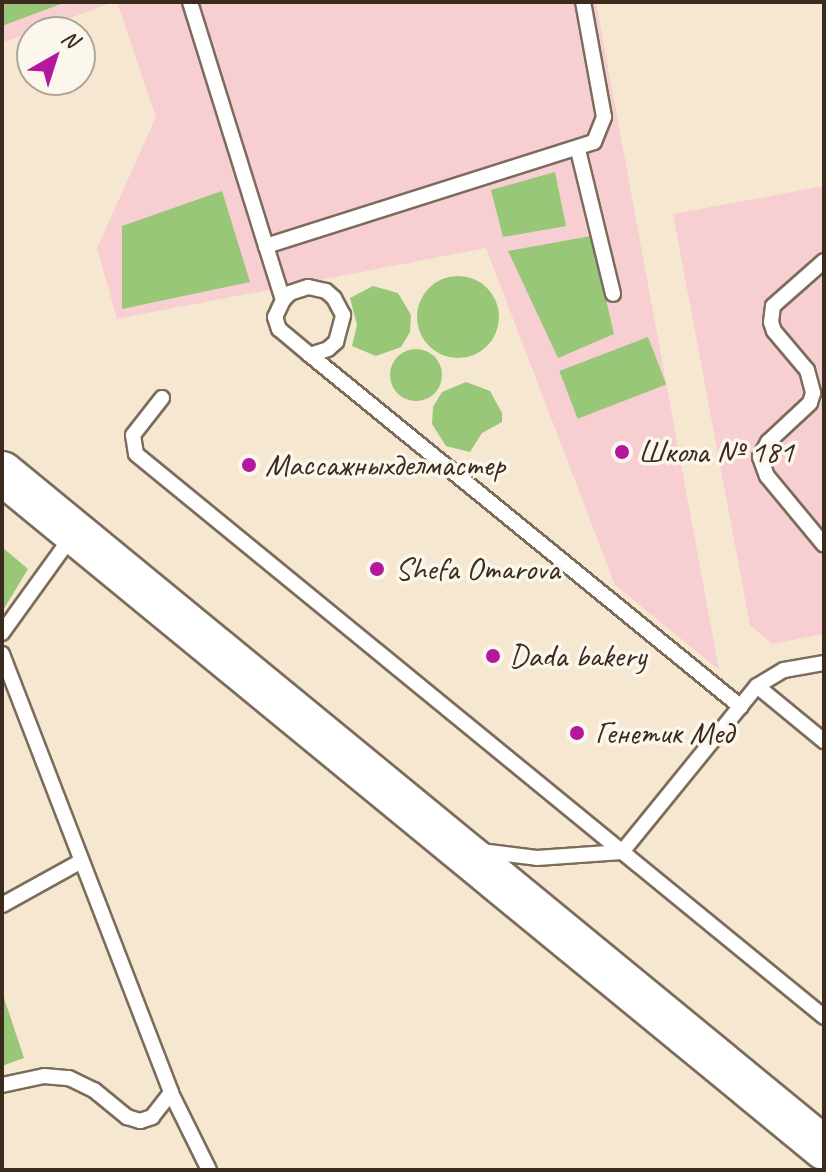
<!DOCTYPE html>
<html>
<head>
<meta charset="utf-8">
<style>
	body { margin:0 }
	#map { position:relative; width:826px; height:1172px; overflow:hidden; background:#f6e7d0; font-family:Caveat,sans-serif }
	div>[style] { position:absolute }
	.built>* { inset:0; background:#f7cfd2 }
	.green>* { inset:0; background:#97c777; transform-origin:0 0 }
	.round { border-radius:50% }
	.roads { filter:drop-shadow(2px 0 #7c6c5c) drop-shadow(-2px 0 #7c6c5c) drop-shadow(0 2px #7c6c5c) drop-shadow(0 -2px #7c6c5c) }
	.lane>* { height:14px; margin:-7px; padding:0 7px; transform-origin:7px; border-radius:7px; background:#fff }
	.secondary>* { height:42px; margin:-21px; padding:0 21px; transform-origin:21px; border-radius:21px; background:#fff }
	.dots>* { width:22px; height:22px; translate:-50% -50%; box-sizing:border-box; border:4px solid #fbf7ec; border-radius:50% }
	span { translate:-50% -50%; white-space:nowrap; text-align:center; line-height:1.15; -webkit-text-stroke:7px #fbf7ec; paint-order:stroke }
	.poi-label { font-size:32px; color:#3b2a1e }
	.left { translate:0 -50%; text-align:left }
	.frame { position:absolute; inset:0; border:4px solid #3b2a1e; pointer-events:none }
	.north { position:absolute; left:16px; top:16px; width:80px; height:80px; box-sizing:border-box; background:#fbf7ec; border:2px solid #aea59a; border-radius:50%; rotate:39deg; font-size:22px; font-weight:700; line-height:32px; text-align:center; color:#3b2a1e }
	.north::after { content:''; display:block; margin:auto; width:28px; height:36px; background:#b5179e; clip-path:polygon(50% 0,100% 100%,50% 72%,0 100%) }
</style>
</head>
<body>
<div id="map">
	<div class="built">
		<div style="clip-path:polygon(2px 2px,114px 2px,2px 43px)"></div>
		<div style="clip-path:polygon(117px 2px,596px 2px,719px 670px,615px 585px,486px 248px,117px 319px,97px 248px,156px 117px)"></div>
		<div style="clip-path:polygon(824px 186px,824px 634px,772px 644px,750px 625px,673px 214px)"></div>
	</div>
	<div class="green">
		<div style="clip-path:polygon(2px 2px,66px 2px,2px 26px)"></div>
		<div style="clip-path:polygon(555px 172px,566px 226px,503px 237px,491px 190px)"></div>
		<div style="clip-path:polygon(222px 191px,250px 282px,122px 309px,122px 226px)"></div>
		<div style="clip-path:polygon(591px 236px,614px 334px,558px 358px,508px 251px)"></div>
		<div class="round" style="left:417px;top:276px;width:82px;height:82px"></div>
		<div style="clip-path:polygon(373px 286px,398px 293px,411px 315px,410px 332px,401px 347px,376px 356px,352px 346px,357px 325px,350px 298px)"></div>
		<div style="left:648px;top:337px;width:51px;height:95px;rotate:69deg"></div>
		<div class="round" style="left:390px;top:349px;width:52px;height:52px"></div>
		<div style="clip-path:polygon(466px 382px,490px 391px,502px 413px,502px 422px,482px 433px,470px 452px,446px 446px,432px 424px,433px 407px,442px 392px)"></div>
		<div style="clip-path:polygon(2px 547px,28px 569px,2px 612px)"></div>
		<div style="clip-path:polygon(4px 998px,24px 1058px,2px 1066px,2px 999px)"></div>
	</div>
	<div class="roads">
		<div class="lane">
			<div style="left:190px;top:2px;width:256px;rotate:72.7deg"></div>
			<div style="left:266px;top:246px;width:344px;rotate:-17.6deg"></div>
			<div style="left:594px;top:142px;width:27px;rotate:-68deg"></div>
			<div style="left:604px;top:117px;width:117px;rotate:-100.3deg"></div>
			<div style="left:578px;top:150px;width:148px;rotate:76.3deg"></div>
			<div style="left:266px;top:246px;width:57px;rotate:72.5deg"></div>
			<div style="left:824px;top:261px;width:68px;rotate:138.6deg"></div>
			<div style="left:773px;top:306px;width:16px;rotate:97deg"></div>
			<div style="left:771px;top:322px;width:9px;rotate:72deg"></div>
			<div style="left:774px;top:331px;width:51px;rotate:49.8deg"></div>
			<div style="left:807px;top:370px;width:24px;rotate:75deg"></div>
			<div style="left:813px;top:393px;width:10px;rotate:107deg"></div>
			<div style="left:810px;top:403px;width:57px;rotate:137.1deg"></div>
			<div style="left:768px;top:442px;width:17px;rotate:118deg"></div>
			<div style="left:760px;top:457px;width:20px;rotate:70deg"></div>
			<div style="left:767px;top:476px;width:89px;rotate:50.4deg"></div>
			<div style="left:310px;top:355px;width:19px;rotate:-18deg"></div>
			<div style="left:328px;top:349px;width:11px;rotate:-41deg"></div>
			<div style="left:336px;top:342px;width:28px;rotate:-75deg"></div>
			<div style="left:343px;top:315px;width:19px;rotate:-118deg"></div>
			<div style="left:334px;top:298px;width:11px;rotate:-139deg"></div>
			<div style="left:326px;top:291px;width:18px;rotate:-167deg"></div>
			<div style="left:308px;top:287px;width:19px;rotate:162deg"></div>
			<div style="left:290px;top:293px;width:10px;rotate:135deg"></div>
			<div style="left:283px;top:300px;width:19px;rotate:115deg"></div>
			<div style="left:275px;top:317px;width:13px;rotate:72deg"></div>
			<div style="left:279px;top:329px;width:40px;rotate:40deg"></div>
			<div style="left:310px;top:355px;width:556px;rotate:39.24deg"></div>
			<div style="left:162px;top:398px;width:47px;rotate:128.1deg"></div>
			<div style="left:133px;top:435px;width:19px;rotate:81deg"></div>
			<div style="left:136px;top:454px;width:889px;rotate:39.29deg"></div>
			<div style="left:2px;top:633px;width:120px;rotate:-54.2deg"></div>
			<div style="left:2px;top:654px;width:470px;rotate:68.9deg"></div>
			<div style="left:171px;top:1093px;width:86px;rotate:63.7deg"></div>
			<div style="left:757px;top:686px;width:31px;rotate:-31deg"></div>
			<div style="left:784px;top:670px;width:41px;rotate:-9.9deg"></div>
			<div style="left:481px;top:851px;width:56px;rotate:7.1deg"></div>
			<div style="left:537px;top:858px;width:85px;rotate:-4deg"></div>
			<div style="left:622px;top:852px;width:214px;rotate:-50.9deg"></div>
			<div style="left:757px;top:686px;width:87px;rotate:39.4deg"></div>
			<div style="left:2px;top:905px;width:89px;rotate:-28.9deg"></div>
			<div style="left:2px;top:1085px;width:43px;rotate:-12.1deg"></div>
			<div style="left:44px;top:1076px;width:25px;rotate:5deg"></div>
			<div style="left:69px;top:1078px;width:28px;rotate:26deg"></div>
			<div style="left:94px;top:1090px;width:43px;rotate:39.3deg"></div>
			<div style="left:127px;top:1117px;width:14px;rotate:17deg"></div>
			<div style="left:140px;top:1121px;width:13px;rotate:-18deg"></div>
			<div style="left:152px;top:1117px;width:31px;rotate:-52deg"></div>
		</div>
		<div class="secondary">
			<div style="left:2px;top:473px;width:1064px;rotate:39.39deg"></div>
		</div>
	</div>
	<div class="dots">
		<div style="left:622px;top:452px;background:#b5179e"></div>
		<div style="left:249px;top:465px;background:#b5179e"></div>
		<div style="left:377px;top:569px;background:#b5179e"></div>
		<div style="left:493px;top:656px;background:#b5179e"></div>
		<div style="left:577px;top:733px;background:#b5179e"></div>
	</div>
	<div class="poi-label">
		<span class="left" style="left:638px;top:452px">Школа № 181</span>
		<span class="left" style="left:265px;top:465px">Массажныхделмастер</span>
		<span class="left" style="left:395px;top:569px">Shefa Omarova</span>
		<span class="left" style="left:509px;top:656px">Dada bakery</span>
		<span class="left" style="left:595px;top:733px">Генетик Мед</span>
	</div>
	<div class="frame"></div>
	<div class="north">N</div>
</div>
</body>
</html>
